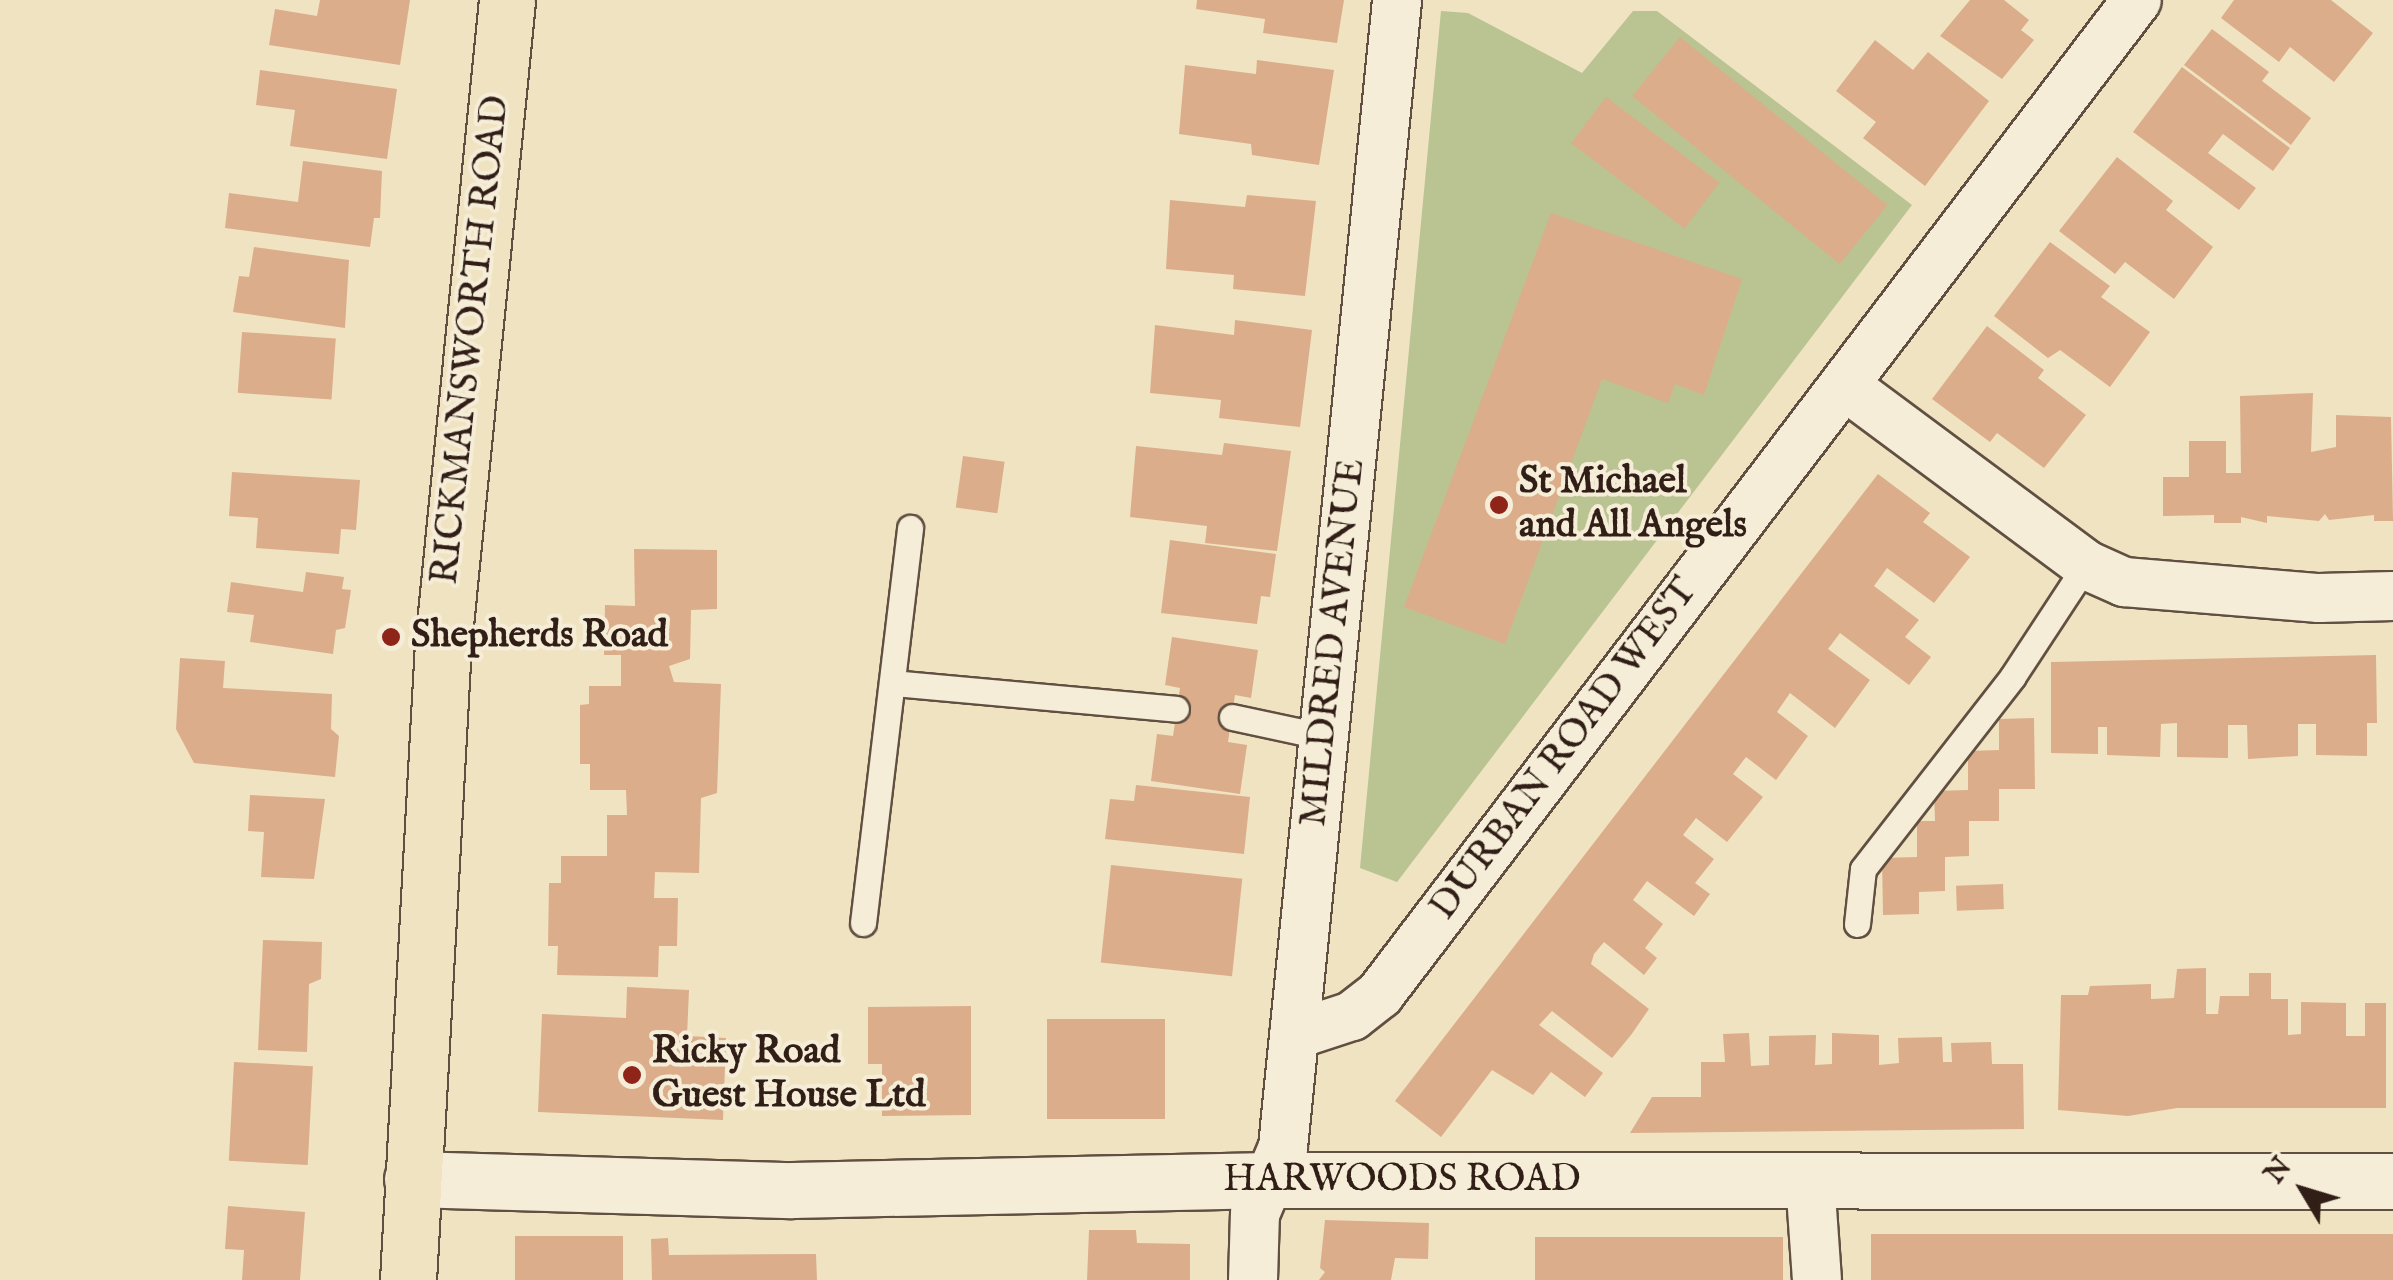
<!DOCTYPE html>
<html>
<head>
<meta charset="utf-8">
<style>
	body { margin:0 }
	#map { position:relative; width:2393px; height:1280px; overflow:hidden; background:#f0e3c1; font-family:"IM FELL English",serif }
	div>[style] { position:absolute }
	.green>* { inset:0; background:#bac392 }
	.building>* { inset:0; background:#dcad8a; transform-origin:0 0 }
	.roads { filter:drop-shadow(2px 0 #615042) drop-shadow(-2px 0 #615042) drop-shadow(0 2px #615042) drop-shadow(0 -2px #615042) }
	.service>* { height:25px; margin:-12.5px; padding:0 12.5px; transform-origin:12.5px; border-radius:12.5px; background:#f5edd7 }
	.minor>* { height:48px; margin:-24px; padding:0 24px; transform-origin:24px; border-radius:24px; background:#f5edd7 }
	.tertiary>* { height:55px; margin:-27.5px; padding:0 27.5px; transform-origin:27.5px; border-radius:27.5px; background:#f5edd7 }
	.primary>* { height:55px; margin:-27.5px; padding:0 27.5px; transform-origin:27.5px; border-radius:27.5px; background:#f0e3c1 }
	.dots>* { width:28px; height:28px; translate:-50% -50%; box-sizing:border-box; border:5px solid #f5edd7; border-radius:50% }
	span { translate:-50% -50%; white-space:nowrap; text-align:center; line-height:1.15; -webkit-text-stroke:8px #f5edd7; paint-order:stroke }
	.street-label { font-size:38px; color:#311f17 }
	.poi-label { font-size:38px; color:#311f17; font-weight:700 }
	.left { translate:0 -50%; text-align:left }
	.north { position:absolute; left:2253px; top:1140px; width:100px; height:100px; -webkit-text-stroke:8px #f5edd7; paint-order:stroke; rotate:308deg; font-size:28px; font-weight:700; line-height:40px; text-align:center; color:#311f17 }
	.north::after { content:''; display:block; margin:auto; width:35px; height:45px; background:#311f17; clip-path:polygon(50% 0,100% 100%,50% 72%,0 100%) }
</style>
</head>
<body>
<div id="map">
	<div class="green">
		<div style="clip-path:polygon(1441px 11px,1468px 13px,1582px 73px,1633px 11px,1657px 11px,1912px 205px,1397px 882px,1360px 868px)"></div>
	</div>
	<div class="building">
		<div style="clip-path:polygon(320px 0,410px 0,400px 65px,269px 45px,275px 9px,317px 16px)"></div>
		<div style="clip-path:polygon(1197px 0,1344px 0,1337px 43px,1263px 33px,1265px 19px,1196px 9px)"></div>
		<div style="clip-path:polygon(1970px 0,2004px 0,2029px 20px,2021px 30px,2034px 40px,2002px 79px,1940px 36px)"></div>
		<div style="clip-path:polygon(2234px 0,2331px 0,2373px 33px,2334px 82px,2290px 47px,2279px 62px,2221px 18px)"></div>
		<div style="clip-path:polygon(2212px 29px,2269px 72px,2262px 81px,2311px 118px,2291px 145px,2184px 65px)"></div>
		<div style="left:1680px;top:37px;width:267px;height:76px;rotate:39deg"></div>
		<div style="clip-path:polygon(1875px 40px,1913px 70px,1928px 52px,1989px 101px,1925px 186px,1863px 138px,1876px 122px,1836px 91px)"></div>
		<div style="clip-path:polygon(1257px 60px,1334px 70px,1319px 165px,1252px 155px,1251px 144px,1179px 134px,1185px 65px,1256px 74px)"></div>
		<div style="clip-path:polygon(2182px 67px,2290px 148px,2273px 171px,2223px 134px,2208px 153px,2256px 188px,2239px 210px,2133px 132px)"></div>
		<div style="clip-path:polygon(260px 70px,397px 89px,387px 159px,290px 146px,295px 110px,256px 105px)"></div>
		<div style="left:1606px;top:97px;width:142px;height:58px;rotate:37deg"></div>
		<div style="clip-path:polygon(2117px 157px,2173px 201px,2166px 210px,2213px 247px,2174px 299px,2125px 262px,2115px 274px,2059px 231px)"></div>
		<div style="clip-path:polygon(303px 161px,382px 171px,380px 218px,374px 218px,370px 247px,225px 228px,229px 193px,298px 202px)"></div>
		<div style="clip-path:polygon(1247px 195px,1316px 201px,1305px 296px,1233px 289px,1234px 275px,1166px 269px,1170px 200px,1245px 207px)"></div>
		<div style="clip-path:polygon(1551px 213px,1742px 279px,1704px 395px,1675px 384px,1668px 403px,1602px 379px,1505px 644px,1404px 607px)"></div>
		<div style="clip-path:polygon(2050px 242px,2110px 286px,2101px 297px,2150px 332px,2110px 387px,2060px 350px,2048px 358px,1994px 316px)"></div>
		<div style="clip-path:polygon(254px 247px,349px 260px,345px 328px,233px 312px,239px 276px,249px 277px)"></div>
		<div style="clip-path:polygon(1235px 320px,1312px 330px,1300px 427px,1219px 418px,1221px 400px,1150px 393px,1155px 325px,1234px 335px)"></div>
		<div style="clip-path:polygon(1987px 326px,2044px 370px,2038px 378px,2086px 415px,2044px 468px,1997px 433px,1990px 442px,1932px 399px)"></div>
		<div style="left:242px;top:332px;width:94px;height:61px;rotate:4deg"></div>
		<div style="clip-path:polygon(2313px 393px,2311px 452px,2336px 447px,2336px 415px,2391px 417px,2393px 521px,2374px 521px,2374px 515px,2329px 520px,2325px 514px,2319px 521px,2267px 516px,2267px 523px,2241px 517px,2241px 523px,2214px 523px,2214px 515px,2163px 516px,2163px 477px,2189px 477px,2189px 441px,2226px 441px,2226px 473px,2241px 473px,2240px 396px)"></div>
		<div style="clip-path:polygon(1224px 443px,1291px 451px,1277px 551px,1205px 543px,1207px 526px,1130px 517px,1136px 446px,1222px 455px)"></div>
		<div style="left:963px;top:456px;width:42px;height:52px;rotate:8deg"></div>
		<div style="clip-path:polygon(232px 472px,360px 480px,356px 530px,341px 529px,339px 554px,256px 548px,258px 518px,229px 516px)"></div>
		<div style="clip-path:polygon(1878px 474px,1930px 513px,1923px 522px,1970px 557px,1934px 603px,1887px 568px,1874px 586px,1919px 620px,1905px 637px,1931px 657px,1909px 685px,1840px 633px,1828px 649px,1870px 680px,1835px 728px,1790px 693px,1777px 712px,1808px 736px,1776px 780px,1746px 757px,1733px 774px,1763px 797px,1727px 842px,1696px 818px,1683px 835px,1714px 859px,1695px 883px,1710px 894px,1694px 916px,1647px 881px,1633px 900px,1663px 924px,1645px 948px,1657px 958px,1644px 975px,1604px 942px,1594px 954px,1591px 964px,1649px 1009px,1631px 1035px,1612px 1058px,1552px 1011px,1539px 1025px,1603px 1073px,1585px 1097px,1551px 1072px,1533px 1095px,1492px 1070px,1441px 1137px,1395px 1101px)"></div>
		<div style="clip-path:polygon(1170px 540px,1276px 554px,1270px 597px,1261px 596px,1257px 624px,1161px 613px)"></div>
		<div style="clip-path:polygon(634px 549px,717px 550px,717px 609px,691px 610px,690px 659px,669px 666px,674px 682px,721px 684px,717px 793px,701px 798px,699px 873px,655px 872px,654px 898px,678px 898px,677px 946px,659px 946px,658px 977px,557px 975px,558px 946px,548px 946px,549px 883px,561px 883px,561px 856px,607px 856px,607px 815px,627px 815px,626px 790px,590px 790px,590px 764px,580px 764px,580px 705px,589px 704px,589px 686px,621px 686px,621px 655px,604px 655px,605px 605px,635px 606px)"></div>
		<div style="clip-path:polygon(306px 572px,344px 577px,342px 589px,351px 590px,345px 628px,336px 630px,333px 654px,250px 642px,254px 615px,227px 612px,231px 582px,303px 592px)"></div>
		<div style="clip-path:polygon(1172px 637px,1258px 650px,1251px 698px,1235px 695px,1228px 742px,1247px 745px,1240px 794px,1151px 781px,1157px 734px,1173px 736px,1180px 688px,1165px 685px)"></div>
		<div style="clip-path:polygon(2376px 655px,2377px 723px,2367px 723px,2367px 756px,2316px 755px,2316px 724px,2298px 724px,2298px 756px,2248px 759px,2247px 725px,2228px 725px,2228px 758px,2177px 757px,2177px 723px,2161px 724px,2160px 757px,2107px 755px,2107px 727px,2098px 727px,2098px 754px,2051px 753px,2051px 662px)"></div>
		<div style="clip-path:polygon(180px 658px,225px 661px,223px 688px,332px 694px,331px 729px,339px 736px,335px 777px,194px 763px,176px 729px)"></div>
		<div style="clip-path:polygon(2034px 718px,2035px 789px,1999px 789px,1999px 821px,1969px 821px,1969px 856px,1945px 857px,1945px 891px,1919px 892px,1919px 914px,1883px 915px,1882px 858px,1917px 857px,1917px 821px,1935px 821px,1934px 791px,1968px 790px,1968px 751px,1999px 750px,1999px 719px)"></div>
		<div style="clip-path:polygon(1136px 785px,1250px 797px,1244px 854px,1105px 839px,1110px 799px,1134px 801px)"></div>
		<div style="clip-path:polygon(250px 795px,325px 799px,314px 879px,261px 877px,264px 832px,248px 831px)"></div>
		<div style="left:1111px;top:865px;width:132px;height:98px;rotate:6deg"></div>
		<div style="left:2003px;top:884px;width:25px;height:47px;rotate:88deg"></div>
		<div style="clip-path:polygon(263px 940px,322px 942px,321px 979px,309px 984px,307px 1052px,258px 1050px)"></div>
		<div style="clip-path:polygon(2206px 968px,2206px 1014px,2218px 1014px,2220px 996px,2249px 996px,2249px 973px,2271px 973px,2271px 999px,2288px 999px,2288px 1035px,2301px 1034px,2301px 1002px,2346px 1003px,2346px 1036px,2365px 1036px,2365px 1003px,2386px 1003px,2386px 1108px,2177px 1108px,2128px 1116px,2058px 1110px,2061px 995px,2088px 995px,2090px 986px,2151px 984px,2151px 999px,2174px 998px,2177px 969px)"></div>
		<div style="clip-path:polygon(627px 987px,689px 990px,687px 1036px,726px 1038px,723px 1120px,538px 1112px,542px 1014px,626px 1018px)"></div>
		<div style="clip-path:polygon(971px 1006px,971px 1115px,882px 1116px,882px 1064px,868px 1064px,868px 1007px)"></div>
		<div style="left:1165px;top:1019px;width:100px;height:118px;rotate:90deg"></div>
		<div style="clip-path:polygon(1749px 1033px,1751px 1066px,1769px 1065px,1769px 1036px,1816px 1035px,1815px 1065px,1832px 1064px,1832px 1033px,1879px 1035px,1879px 1065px,1899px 1063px,1898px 1038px,1942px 1037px,1943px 1062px,1952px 1062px,1951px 1043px,1991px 1042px,1992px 1064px,2023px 1064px,2024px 1129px,1630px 1133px,1652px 1097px,1701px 1097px,1701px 1062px,1725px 1062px,1723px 1034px)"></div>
		<div style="left:234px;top:1062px;width:79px;height:99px;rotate:3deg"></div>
		<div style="clip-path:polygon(228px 1206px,305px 1212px,300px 1280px,242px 1280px,244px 1250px,225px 1249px)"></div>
		<div style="clip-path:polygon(1325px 1220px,1429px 1223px,1428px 1259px,1395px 1258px,1391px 1280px,1319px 1280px,1325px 1272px,1320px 1268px)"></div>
		<div style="clip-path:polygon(1089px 1230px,1136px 1230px,1137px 1243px,1190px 1244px,1190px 1280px,1087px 1280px)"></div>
		<div style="left:2393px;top:1234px;width:46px;height:522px;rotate:90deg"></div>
		<div style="left:515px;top:1236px;width:108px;height:44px"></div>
		<div style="left:1535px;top:1237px;width:248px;height:43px"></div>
		<div style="clip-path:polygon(668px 1238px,669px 1255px,816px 1254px,817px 1280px,652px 1280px,651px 1239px)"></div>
	</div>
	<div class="roads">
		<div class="service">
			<div style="left:893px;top:683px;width:284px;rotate:5.2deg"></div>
			<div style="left:1232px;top:717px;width:95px;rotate:12.1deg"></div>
			<div style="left:863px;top:923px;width:398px;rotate:-83.2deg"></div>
			<div style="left:1857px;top:924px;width:55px;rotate:-83.8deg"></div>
			<div style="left:1863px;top:869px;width:244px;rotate:-52.1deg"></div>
			<div style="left:2013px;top:676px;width:133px;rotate:-56.7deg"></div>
		</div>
		<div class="minor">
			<div style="left:1844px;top:385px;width:302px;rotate:36.6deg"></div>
			<div style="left:2086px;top:565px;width:42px;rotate:24.1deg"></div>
			<div style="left:2124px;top:582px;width:196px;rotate:4.7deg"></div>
			<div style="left:2319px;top:598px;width:74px;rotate:-1.5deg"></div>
			<div style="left:1294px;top:1035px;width:61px;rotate:-18.1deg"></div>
			<div style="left:1352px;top:1016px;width:36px;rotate:-38deg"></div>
			<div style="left:1380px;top:994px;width:1249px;rotate:-52.71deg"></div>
			<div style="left:1810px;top:1180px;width:100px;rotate:86deg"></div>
			<div style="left:1253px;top:1280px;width:66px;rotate:-88.3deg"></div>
			<div style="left:1255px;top:1214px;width:73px;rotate:-67.3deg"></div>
			<div style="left:1283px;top:1147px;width:1153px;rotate:-84.32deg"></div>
		</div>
		<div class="tertiary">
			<div style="left:412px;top:1179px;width:380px;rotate:1.7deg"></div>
			<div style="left:792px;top:1190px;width:478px;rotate:-1.2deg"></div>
			<div style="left:1270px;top:1180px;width:1123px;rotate:0.05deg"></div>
		</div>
		<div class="primary">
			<div style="left:408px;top:1280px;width:637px;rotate:-86.85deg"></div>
			<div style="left:443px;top:644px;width:647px;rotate:-84.32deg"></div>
		</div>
	</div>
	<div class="dots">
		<div style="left:1499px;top:505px;background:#8f2418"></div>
		<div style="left:391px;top:637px;background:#8f2418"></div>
		<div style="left:632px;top:1075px;background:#8f2418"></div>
	</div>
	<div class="street-label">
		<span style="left:472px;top:340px;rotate:-84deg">RICKMANSWORTH ROAD</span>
		<span style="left:1334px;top:643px;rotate:-84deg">MILDRED AVENUE</span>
		<span style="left:1565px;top:750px;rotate:-53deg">DURBAN ROAD WEST</span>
		<span style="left:1402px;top:1181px">HARWOODS ROAD</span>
	</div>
	<div class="poi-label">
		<span class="left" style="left:1519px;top:505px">St Michael<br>and All Angels</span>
		<span class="left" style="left:411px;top:637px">Shepherds Road</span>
		<span class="left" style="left:652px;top:1075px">Ricky Road<br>Guest House Ltd</span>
	</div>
	<div class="north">N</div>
</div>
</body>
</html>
